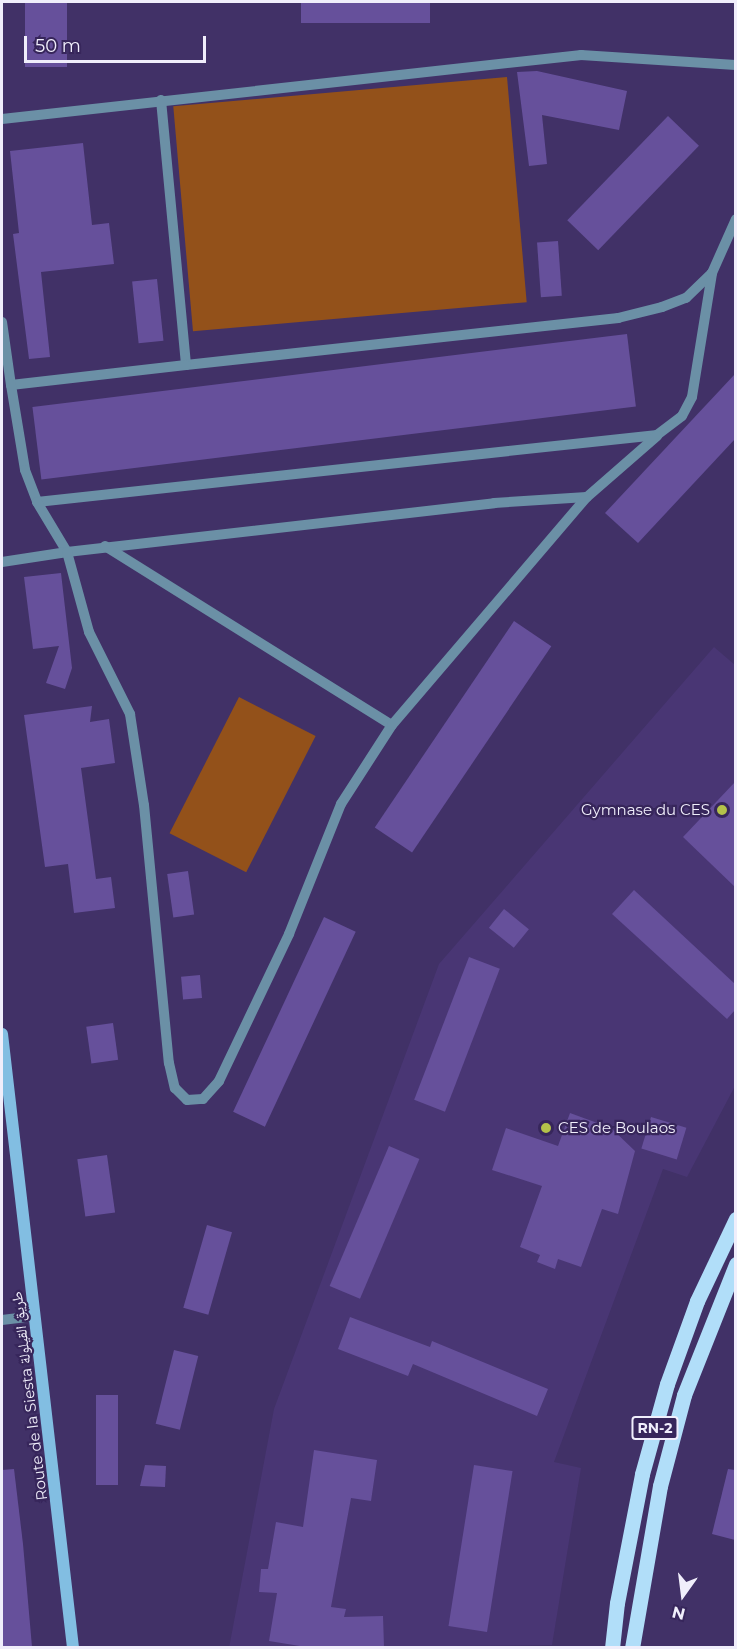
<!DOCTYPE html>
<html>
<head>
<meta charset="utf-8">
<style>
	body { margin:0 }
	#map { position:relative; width:737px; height:1649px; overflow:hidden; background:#413167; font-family:Montserrat,"Noto Naskh Arabic",sans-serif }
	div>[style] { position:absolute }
	.built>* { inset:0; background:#493674 }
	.green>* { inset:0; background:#93511a; transform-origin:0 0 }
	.building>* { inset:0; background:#66509b; transform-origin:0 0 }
	.service>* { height:10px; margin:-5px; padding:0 5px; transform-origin:5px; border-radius:5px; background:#6b90a6 }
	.secondary>* { height:12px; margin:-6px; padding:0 6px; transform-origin:6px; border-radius:6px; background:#82bee2 }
	.primary>* { height:15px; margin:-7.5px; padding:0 7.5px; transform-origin:7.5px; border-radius:7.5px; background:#b1def9 }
	.dots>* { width:16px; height:16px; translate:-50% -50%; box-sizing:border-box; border:3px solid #37265b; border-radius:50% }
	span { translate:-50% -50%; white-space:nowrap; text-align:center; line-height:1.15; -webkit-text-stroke:4.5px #37265b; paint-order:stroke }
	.shield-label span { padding:2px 4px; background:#37265b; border:2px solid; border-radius:4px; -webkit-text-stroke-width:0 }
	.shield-label { font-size:14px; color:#f0eefb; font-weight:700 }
	.poi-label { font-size:15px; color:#f0eefb }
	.right { translate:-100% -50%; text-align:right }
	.left { translate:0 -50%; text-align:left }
	.street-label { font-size:15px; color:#f0eefb }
	.frame { position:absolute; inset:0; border:3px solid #f0eefb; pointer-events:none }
	.north { position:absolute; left:653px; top:1565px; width:60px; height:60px; -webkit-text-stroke:4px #37265b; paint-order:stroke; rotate:194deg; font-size:16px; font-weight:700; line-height:24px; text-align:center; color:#f0eefb }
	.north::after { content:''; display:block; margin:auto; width:21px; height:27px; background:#f0eefb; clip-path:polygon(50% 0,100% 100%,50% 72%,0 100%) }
	.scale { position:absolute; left:24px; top:36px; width:182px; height:27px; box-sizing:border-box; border:3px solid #f0eefb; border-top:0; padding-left:8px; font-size:18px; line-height:21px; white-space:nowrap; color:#f0eefb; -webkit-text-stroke:4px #37265b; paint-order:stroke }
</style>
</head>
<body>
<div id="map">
	<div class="built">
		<div style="clip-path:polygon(714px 647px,735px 665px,735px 1086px,687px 1177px,663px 1169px,554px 1462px,581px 1468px,552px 1645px,229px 1648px,274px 1409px,439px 964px)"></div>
	</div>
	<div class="green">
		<div style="left:507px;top:77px;width:226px;height:335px;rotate:85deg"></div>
		<div style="left:239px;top:697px;width:86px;height:153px;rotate:27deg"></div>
	</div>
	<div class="building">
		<div style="left:25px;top:2px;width:42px;height:65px"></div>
		<div style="left:301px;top:2px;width:129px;height:21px"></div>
		<div style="clip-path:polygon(537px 71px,627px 91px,619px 130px,542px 115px,547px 164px,529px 166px,517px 72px)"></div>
		<div style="left:668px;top:116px;width:43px;height:145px;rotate:44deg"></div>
		<div style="clip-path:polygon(83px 143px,92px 225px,109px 223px,114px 264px,41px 272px,50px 357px,29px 359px,13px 234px,19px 233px,10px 151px)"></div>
		<div style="left:558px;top:241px;width:55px;height:21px;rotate:86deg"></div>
		<div style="left:157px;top:279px;width:62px;height:25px;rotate:84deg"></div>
		<div style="left:627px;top:334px;width:73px;height:599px;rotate:83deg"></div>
		<div style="clip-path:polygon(735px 374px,735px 439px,638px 543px,605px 513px)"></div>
		<div style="clip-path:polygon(61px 573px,72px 668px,65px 689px,46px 683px,59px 646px,33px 649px,24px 577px)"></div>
		<div style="left:514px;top:621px;width:45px;height:249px;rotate:34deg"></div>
		<div style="clip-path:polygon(92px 706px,90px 722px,109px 719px,115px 763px,81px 768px,96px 879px,111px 877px,115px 908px,74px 913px,68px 864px,45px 867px,24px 715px)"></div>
		<div style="clip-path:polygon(735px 782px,735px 887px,683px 837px)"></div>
		<div style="left:188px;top:871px;width:44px;height:21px;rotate:82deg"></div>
		<div style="clip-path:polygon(634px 890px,735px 984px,735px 1010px,727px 1019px,612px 914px)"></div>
		<div style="left:504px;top:909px;width:32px;height:24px;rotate:39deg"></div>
		<div style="left:324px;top:917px;width:35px;height:215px;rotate:25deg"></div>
		<div style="left:469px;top:957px;width:33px;height:153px;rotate:21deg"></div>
		<div style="left:200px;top:975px;width:23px;height:19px;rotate:85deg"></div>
		<div style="left:113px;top:1023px;width:37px;height:27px;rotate:82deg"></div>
		<div style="clip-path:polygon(570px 1113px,611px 1128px,635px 1151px,618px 1214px,602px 1209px,581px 1267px,558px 1259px,555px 1269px,537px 1262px,540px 1255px,520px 1247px,542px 1186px,492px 1170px,506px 1128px,558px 1146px)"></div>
		<div style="left:651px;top:1117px;width:37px;height:33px;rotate:17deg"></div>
		<div style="left:389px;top:1146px;width:33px;height:152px;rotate:23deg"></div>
		<div style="left:107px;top:1155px;width:58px;height:30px;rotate:82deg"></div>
		<div style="left:207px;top:1225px;width:26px;height:86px;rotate:16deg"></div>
		<div style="clip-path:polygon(350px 1317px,430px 1347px,432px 1341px,548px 1389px,537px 1416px,413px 1364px,408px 1376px,338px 1349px)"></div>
		<div style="left:174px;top:1350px;width:25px;height:76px;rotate:14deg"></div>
		<div style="left:96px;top:1395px;width:22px;height:90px"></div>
		<div style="clip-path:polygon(314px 1450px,377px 1460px,371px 1501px,351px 1498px,331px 1607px,346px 1609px,344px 1617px,383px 1616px,384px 1647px,306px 1647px,269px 1641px,277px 1593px,259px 1592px,261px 1569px,268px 1569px,276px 1522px,303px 1527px)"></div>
		<div style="clip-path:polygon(145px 1465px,166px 1466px,165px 1487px,140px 1486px)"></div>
		<div style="left:474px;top:1465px;width:39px;height:163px;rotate:9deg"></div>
		<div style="clip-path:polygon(14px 1469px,23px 1544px,32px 1647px,2px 1647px,2px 1470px)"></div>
		<div style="clip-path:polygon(728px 1469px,735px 1470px,735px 1540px,712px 1534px)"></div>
	</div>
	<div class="service">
		<div style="left:161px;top:100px;width:266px;rotate:84.6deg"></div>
		<div style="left:186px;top:365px;width:435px;rotate:-6.2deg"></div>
		<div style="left:618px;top:318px;width:45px;rotate:-14deg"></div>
		<div style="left:662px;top:307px;width:26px;rotate:-21deg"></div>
		<div style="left:686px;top:298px;width:36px;rotate:-44deg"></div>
		<div style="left:712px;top:273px;width:59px;rotate:-66deg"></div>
		<div style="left:2px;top:119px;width:583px;rotate:-6.31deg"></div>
		<div style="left:581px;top:55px;width:155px;rotate:3.7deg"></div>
		<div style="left:2px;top:322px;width:64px;rotate:81.9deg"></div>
		<div style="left:11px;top:385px;width:176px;rotate:-6.5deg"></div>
		<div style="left:11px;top:385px;width:86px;rotate:80.6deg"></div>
		<div style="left:25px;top:470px;width:34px;rotate:69deg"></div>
		<div style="left:37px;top:502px;width:624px;rotate:-6.17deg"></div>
		<div style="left:657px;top:435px;width:31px;rotate:-37deg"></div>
		<div style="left:682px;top:416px;width:21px;rotate:-62deg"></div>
		<div style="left:692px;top:397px;width:126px;rotate:-80.8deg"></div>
		<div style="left:37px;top:502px;width:58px;rotate:59deg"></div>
		<div style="left:67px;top:552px;width:430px;rotate:-6.5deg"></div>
		<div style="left:494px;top:503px;width:93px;rotate:-3.7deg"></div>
		<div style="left:587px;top:497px;width:93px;rotate:-41.1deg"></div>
		<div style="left:105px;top:546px;width:338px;rotate:32deg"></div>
		<div style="left:2px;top:562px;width:66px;rotate:-8.7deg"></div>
		<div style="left:67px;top:552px;width:83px;rotate:74.6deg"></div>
		<div style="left:89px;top:632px;width:92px;rotate:63.4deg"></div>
		<div style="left:130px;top:714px;width:92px;rotate:81.3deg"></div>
		<div style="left:144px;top:805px;width:259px;rotate:84.5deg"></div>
		<div style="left:169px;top:1063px;width:26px;rotate:77deg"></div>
		<div style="left:175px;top:1088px;width:17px;rotate:45deg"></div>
		<div style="left:187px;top:1100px;width:16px;rotate:-4deg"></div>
		<div style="left:203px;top:1099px;width:24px;rotate:-48deg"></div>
		<div style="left:219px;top:1081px;width:163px;rotate:-64.5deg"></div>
		<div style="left:289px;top:934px;width:140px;rotate:-68.2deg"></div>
		<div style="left:341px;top:804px;width:94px;rotate:-57.2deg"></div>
		<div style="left:392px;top:725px;width:300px;rotate:-49.5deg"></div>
		<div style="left:2px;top:1320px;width:33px;rotate:-7deg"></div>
	</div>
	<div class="secondary">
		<div style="left:2px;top:1034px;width:618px;rotate:83.4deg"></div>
	</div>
	<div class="primary">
		<div style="left:612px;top:1648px;width:45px;rotate:-83.7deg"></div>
		<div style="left:617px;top:1603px;width:131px;rotate:-79deg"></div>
		<div style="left:642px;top:1474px;width:93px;rotate:-74.5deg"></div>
		<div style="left:667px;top:1384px;width:88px;rotate:-70.1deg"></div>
		<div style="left:697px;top:1301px;width:91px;rotate:-64.6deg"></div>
		<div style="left:632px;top:1648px;width:164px;rotate:-80.2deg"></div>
		<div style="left:660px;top:1486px;width:94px;rotate:-75.2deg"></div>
		<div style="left:684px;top:1395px;width:141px;rotate:-68.3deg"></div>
	</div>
	<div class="dots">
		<div style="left:722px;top:810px;background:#b4c24a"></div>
		<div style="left:546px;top:1128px;background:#b4c24a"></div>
	</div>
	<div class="shield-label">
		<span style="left:655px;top:1428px">RN-2</span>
	</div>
	<div class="poi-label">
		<span class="right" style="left:710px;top:810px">Gymnase du CES</span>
		<span class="left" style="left:558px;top:1128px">CES de Boulaos</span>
	</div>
	<div class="street-label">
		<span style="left:29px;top:1396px;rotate:-97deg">Route de la Siesta طريق القيلولة</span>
	</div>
	<div class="frame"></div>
	<div class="north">N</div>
	<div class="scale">50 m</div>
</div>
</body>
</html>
